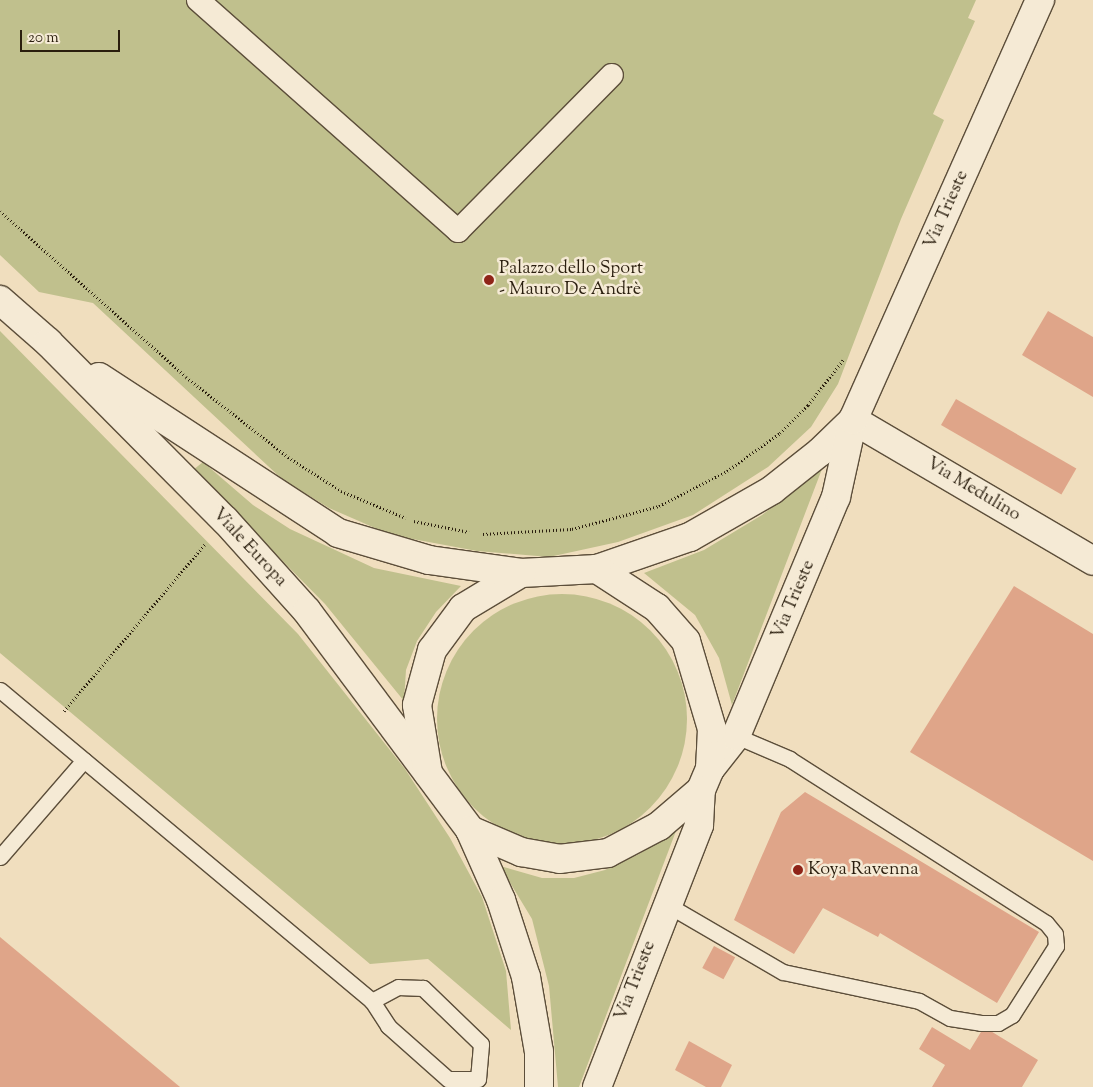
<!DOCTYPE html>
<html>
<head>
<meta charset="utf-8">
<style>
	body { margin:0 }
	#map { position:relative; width:1093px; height:1087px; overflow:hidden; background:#f0debe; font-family:"Sorts Mill Goudy",serif }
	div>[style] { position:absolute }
	.green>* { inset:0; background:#c0c08d }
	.round { border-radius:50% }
	.building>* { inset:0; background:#dfa589; transform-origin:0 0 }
	.path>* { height:3px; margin-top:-1.5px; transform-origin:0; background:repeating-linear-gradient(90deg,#2a1e0e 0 1px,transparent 0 3.5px) }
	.roads { filter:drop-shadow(1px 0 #5c4e3a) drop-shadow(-1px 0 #5c4e3a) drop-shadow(0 1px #5c4e3a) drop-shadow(0 -1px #5c4e3a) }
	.service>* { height:15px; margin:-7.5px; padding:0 7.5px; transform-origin:7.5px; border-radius:7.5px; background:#f5ead5 }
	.pedestrian>* { height:22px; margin:-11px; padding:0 11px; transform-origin:11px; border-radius:11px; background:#f5ead5 }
	.minor>* { height:28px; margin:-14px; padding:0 14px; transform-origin:14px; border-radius:14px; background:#f5ead5 }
	.tertiary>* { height:28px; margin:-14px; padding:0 14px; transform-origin:14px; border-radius:14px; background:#f5ead5 }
	.secondary>* { height:28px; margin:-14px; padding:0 14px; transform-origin:14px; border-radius:14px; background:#f5ead5 }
	.dots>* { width:14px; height:14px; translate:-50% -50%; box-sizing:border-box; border:2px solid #f5ead5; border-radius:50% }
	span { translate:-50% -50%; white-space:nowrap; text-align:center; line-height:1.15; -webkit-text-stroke:5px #f5ead5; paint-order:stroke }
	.street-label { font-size:18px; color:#2a1e0e }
	.poi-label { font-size:18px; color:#2a1e0e }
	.left { translate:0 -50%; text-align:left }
	.scale { position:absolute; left:20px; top:30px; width:100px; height:22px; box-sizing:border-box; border:2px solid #2a1e0e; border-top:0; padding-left:6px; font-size:15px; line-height:18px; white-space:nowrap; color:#2a1e0e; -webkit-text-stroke:4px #f5ead5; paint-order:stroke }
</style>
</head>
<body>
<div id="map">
	<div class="green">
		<div style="clip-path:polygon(0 0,976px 0,968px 18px,975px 21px,933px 114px,944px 120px,901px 219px,838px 384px,811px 427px,768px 467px,693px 515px,618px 542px,549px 557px,477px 551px,391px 535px,329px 508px,282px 479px,93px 303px,39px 292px,0 255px)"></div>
		<div style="clip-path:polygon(0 331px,298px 634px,405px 769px,450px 838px,482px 897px,506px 971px,511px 1030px,428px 959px,370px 964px,0 653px)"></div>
		<div style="clip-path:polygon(203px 462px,253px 505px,290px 529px,374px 568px,461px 586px,436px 612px,417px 641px,406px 670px,404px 701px,325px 604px,193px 470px)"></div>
		<div style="clip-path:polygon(822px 469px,732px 705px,719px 658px,695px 615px,644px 573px,704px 550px,762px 515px)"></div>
		<div class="round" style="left:437px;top:594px;width:250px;height:250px"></div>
		<div style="clip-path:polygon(676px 831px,579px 1087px,558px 1087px,549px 986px,532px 919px,500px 866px,542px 878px,574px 878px,605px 870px,639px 854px)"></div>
	</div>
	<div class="building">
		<div style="clip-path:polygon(1048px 311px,1093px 337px,1093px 397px,1022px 355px)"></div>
		<div style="left:956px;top:399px;width:139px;height:30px;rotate:30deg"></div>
		<div style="clip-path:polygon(1014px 586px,1093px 634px,1093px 861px,910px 752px)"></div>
		<div style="clip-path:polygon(805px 792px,1039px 932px,997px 1003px,880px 933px,878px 937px,823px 908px,794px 954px,734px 920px,781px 812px)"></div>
		<div style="clip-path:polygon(0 937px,180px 1087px,0 1087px)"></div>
		<div style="left:714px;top:946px;width:24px;height:25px;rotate:28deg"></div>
		<div style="clip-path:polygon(932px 1027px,970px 1050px,984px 1027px,1038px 1060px,1022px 1087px,932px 1087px,945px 1065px,919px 1049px)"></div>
		<div style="clip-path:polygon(689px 1041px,732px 1065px,721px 1087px,706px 1087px,675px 1070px)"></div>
	</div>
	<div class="path">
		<div style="left:0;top:211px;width:249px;rotate:41.7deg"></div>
		<div style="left:186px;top:377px;width:130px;rotate:38.1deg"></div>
		<div style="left:288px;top:457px;width:63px;rotate:32.7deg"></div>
		<div style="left:341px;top:491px;width:70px;rotate:22.6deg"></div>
		<div style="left:414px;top:521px;width:56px;rotate:11.3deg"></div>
		<div style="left:483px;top:534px;width:89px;rotate:-3.2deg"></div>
		<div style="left:572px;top:529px;width:90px;rotate:-14.8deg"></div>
		<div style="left:659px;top:506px;width:76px;rotate:-27.2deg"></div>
		<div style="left:727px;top:471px;width:65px;rotate:-35.6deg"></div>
		<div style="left:780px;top:433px;width:40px;rotate:-45deg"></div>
		<div style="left:808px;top:405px;width:58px;rotate:-52deg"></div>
		<div style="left:64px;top:711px;width:219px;rotate:-49.8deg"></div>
	</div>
	<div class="roads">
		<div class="service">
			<div style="left:0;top:690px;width:485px;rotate:39.9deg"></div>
			<div style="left:372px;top:1001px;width:30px;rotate:57deg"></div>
			<div style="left:388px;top:1026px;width:80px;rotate:41.5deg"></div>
			<div style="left:448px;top:1079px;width:30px"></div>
			<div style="left:478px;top:1079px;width:35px;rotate:-85deg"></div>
			<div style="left:481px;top:1044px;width:81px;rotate:-136deg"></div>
			<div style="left:423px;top:988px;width:25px;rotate:-178deg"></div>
			<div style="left:398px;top:987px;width:30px;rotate:152deg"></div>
			<div style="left:0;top:857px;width:128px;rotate:-49.1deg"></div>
			<div style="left:666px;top:904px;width:135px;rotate:30.2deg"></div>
			<div style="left:783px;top:972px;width:139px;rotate:12deg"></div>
			<div style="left:919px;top:1001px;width:35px;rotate:29deg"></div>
			<div style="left:950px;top:1018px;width:31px;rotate:9deg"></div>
			<div style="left:981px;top:1023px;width:17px"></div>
			<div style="left:998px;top:1023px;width:16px;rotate:-30deg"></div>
			<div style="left:1012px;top:1015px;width:82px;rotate:-57.5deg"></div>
			<div style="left:1056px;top:946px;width:12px;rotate:-95deg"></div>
			<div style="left:1055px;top:934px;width:14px;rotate:-129deg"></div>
			<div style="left:1046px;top:923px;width:304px;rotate:-147.4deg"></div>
			<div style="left:790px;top:759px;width:59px;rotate:-156.9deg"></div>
		</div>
		<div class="pedestrian">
			<div style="left:198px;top:0;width:348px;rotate:41.6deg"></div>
			<div style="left:458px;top:231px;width:219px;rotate:-45.4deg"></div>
		</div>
		<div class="minor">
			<div style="left:853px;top:420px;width:278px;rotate:30.4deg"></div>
		</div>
		<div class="tertiary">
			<div style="left:597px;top:569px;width:98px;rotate:-19deg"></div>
			<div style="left:690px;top:537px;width:95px;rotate:-29.8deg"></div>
			<div style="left:772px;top:490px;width:61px;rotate:-38.4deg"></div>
			<div style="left:820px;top:452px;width:46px;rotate:-44.1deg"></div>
			<div style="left:710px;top:769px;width:42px;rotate:-51.8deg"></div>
			<div style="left:736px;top:736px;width:259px;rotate:-67.3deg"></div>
			<div style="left:836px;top:497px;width:79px;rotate:-77.6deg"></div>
			<div style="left:853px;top:420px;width:460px;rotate:-66deg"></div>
		</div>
		<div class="secondary">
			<div style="left:0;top:300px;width:64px;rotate:41.2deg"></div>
			<div style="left:48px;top:342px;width:251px;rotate:45.2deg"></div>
			<div style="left:225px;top:520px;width:122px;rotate:48deg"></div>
			<div style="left:307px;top:611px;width:273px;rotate:53.3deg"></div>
			<div style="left:470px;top:830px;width:56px;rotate:23.3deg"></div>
			<div style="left:521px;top:852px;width:39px;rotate:10deg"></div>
			<div style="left:559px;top:859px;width:49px;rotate:-7deg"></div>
			<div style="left:608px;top:853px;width:58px;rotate:-27.9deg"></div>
			<div style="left:659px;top:826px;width:55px;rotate:-40.6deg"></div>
			<div style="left:701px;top:790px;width:23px;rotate:-67deg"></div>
			<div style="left:710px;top:769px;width:40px;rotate:-87.1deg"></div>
			<div style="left:712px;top:729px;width:92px;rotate:-106.5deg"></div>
			<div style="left:686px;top:641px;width:44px;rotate:-131.3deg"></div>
			<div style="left:657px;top:608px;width:72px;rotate:-147deg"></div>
			<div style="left:597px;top:569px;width:76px;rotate:177deg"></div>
			<div style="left:521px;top:573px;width:68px;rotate:148.9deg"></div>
			<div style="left:463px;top:608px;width:52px;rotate:126.4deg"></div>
			<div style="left:432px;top:650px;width:57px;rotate:105.3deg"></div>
			<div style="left:417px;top:705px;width:69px;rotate:80.8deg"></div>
			<div style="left:99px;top:377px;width:285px;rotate:33.1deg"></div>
			<div style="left:338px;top:533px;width:95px;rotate:16.5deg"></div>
			<div style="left:429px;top:560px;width:93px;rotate:8deg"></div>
			<div style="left:470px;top:830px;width:77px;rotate:66.1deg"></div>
			<div style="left:501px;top:900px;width:81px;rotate:72deg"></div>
			<div style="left:526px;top:977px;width:76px;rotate:80.2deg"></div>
			<div style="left:539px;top:1052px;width:35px;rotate:90deg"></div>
			<div style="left:597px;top:1087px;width:281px;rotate:-68.7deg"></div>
			<div style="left:699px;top:825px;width:35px;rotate:-87deg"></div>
		</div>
	</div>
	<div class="dots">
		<div style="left:489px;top:280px;background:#8f2418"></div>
		<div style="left:798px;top:870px;background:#8f2418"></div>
	</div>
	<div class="street-label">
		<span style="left:947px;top:210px;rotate:-66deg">Via Trieste</span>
		<span style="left:973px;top:490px;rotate:31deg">Via Medulino</span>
		<span style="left:249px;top:548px;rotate:47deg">Viale Europa</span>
		<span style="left:794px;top:600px;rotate:-67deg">Via Trieste</span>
		<span style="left:636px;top:981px;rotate:-69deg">Via Trieste</span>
	</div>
	<div class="poi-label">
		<span class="left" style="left:499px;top:280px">Palazzo dello Sport<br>- Mauro De Andrè</span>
		<span class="left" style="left:808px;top:870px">Koya Ravenna</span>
	</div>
	<div class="scale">20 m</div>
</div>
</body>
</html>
